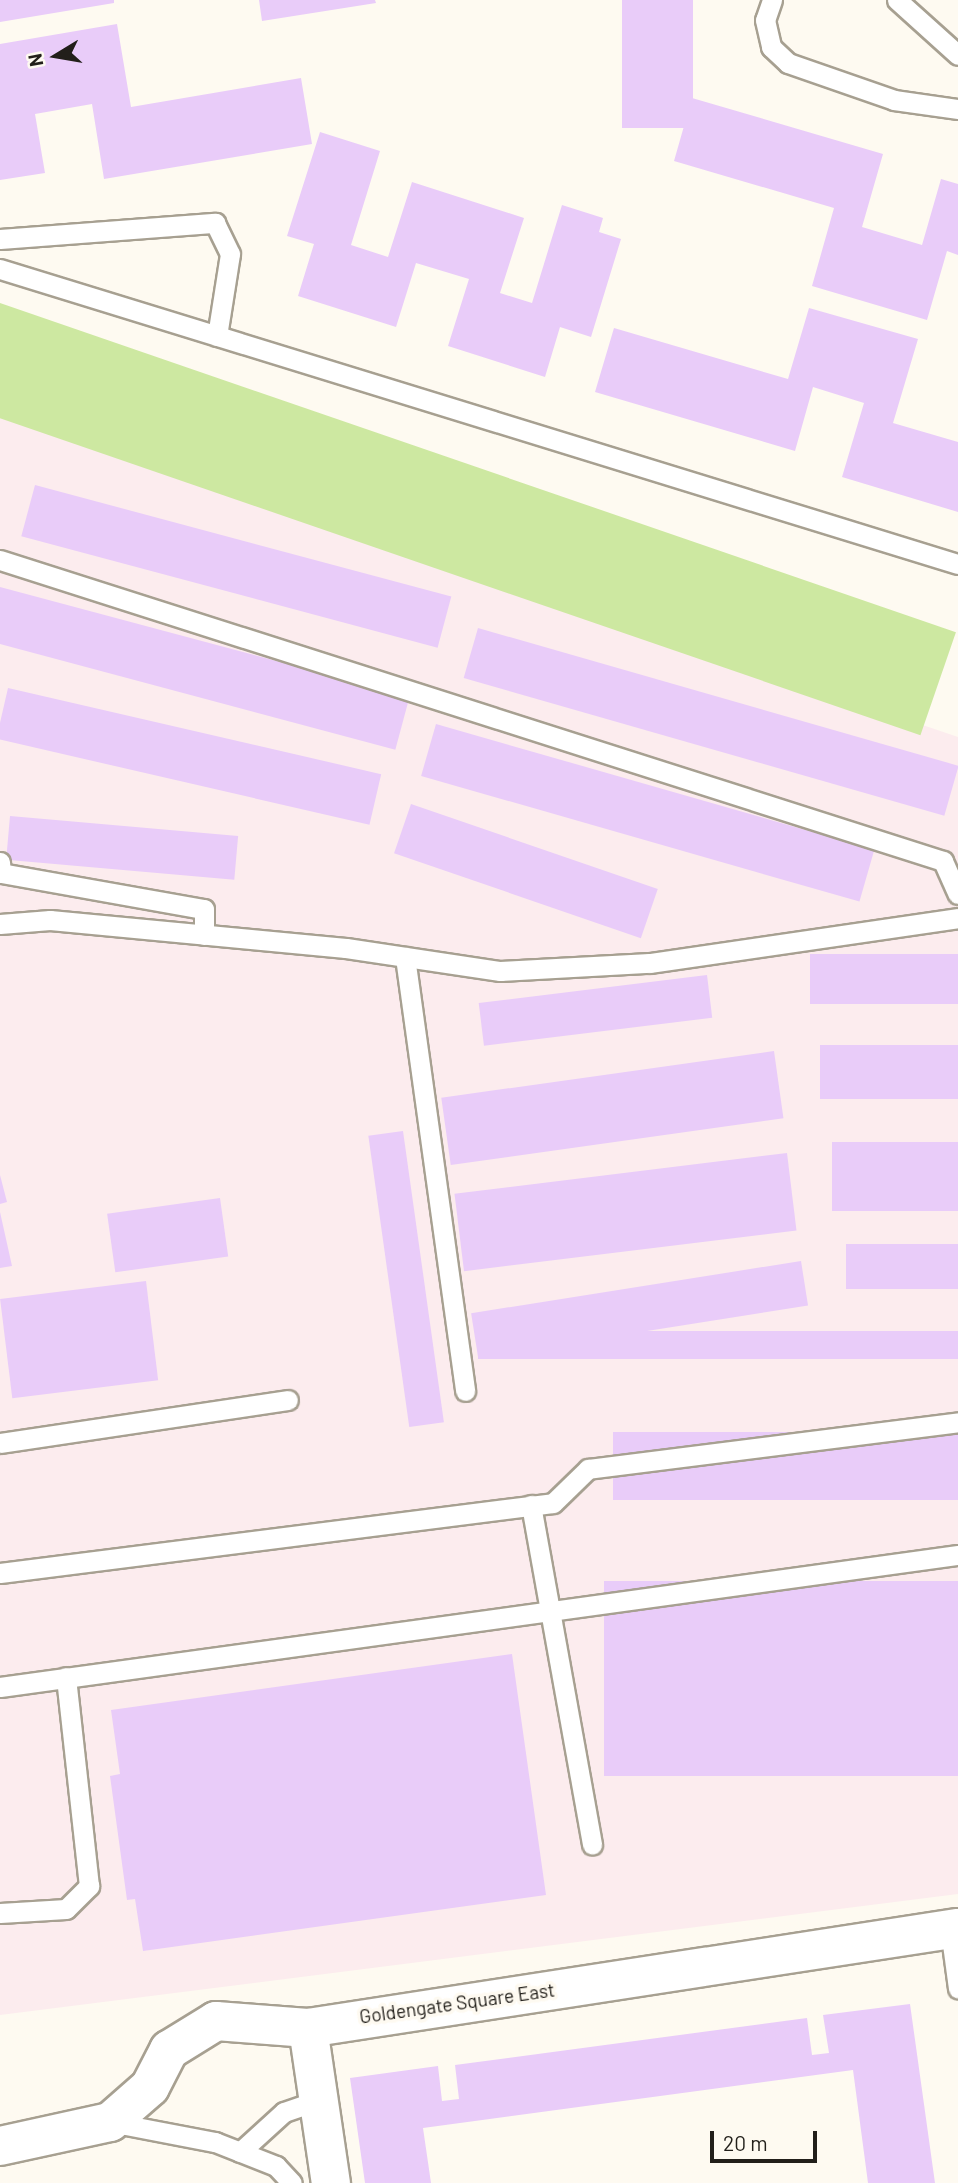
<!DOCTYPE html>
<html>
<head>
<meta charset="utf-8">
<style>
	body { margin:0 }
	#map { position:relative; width:958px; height:2183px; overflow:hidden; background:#fefaf1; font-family:Barlow,sans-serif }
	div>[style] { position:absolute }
	.commercial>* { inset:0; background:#fcecee }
	.green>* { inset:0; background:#cde8a1; transform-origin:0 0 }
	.building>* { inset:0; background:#e9ccf9; transform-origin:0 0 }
	.roads { filter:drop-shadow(2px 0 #a7a091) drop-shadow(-2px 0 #a7a091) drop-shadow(0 2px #a7a091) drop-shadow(0 -2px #a7a091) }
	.lane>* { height:19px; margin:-9.5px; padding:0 9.5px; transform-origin:9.5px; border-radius:9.5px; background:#fff }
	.street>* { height:38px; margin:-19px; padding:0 19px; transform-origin:19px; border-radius:19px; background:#fff }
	span { translate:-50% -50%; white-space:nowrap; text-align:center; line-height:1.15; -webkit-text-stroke:7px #fefaf1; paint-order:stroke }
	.street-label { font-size:19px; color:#221f1a }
	.north { position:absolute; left:21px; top:21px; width:70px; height:70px; -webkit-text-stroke:5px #fefaf1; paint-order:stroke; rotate:259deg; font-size:19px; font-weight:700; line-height:28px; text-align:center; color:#221f1a }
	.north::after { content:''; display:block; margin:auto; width:24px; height:32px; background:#221f1a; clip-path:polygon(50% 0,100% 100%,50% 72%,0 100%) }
	.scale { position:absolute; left:710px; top:2131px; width:107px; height:32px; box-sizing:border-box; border:4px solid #221f1a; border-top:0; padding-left:9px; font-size:21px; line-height:24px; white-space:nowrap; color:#221f1a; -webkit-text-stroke:5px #fefaf1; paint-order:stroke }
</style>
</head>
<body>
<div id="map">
	<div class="commercial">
		<div style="clip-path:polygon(0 412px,958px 737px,958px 1894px,0 2015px)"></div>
	</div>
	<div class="green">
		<div style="left:0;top:303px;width:1011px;height:109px;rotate:19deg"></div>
	</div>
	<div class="building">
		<div style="clip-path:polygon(0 0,114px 0,114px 3px,0 22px)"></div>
		<div style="clip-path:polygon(259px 0,375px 0,376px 3px,262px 21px)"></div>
		<div style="left:622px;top:0;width:71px;height:128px"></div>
		<div style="clip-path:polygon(117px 24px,131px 107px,301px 78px,312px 144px,104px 179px,92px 104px,35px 114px,45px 173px,0 180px,0 44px)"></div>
		<div style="clip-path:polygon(692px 98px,883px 154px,862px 227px,922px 245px,941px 179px,958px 184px,958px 255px,947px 251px,927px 320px,812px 286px,834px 208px,674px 161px)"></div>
		<div style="clip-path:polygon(320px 132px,380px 151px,351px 245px,388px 257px,412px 182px,524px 218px,500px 293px,532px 303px,562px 205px,603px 218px,599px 232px,621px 239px,591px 337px,560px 327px,545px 377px,448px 346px,469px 279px,416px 263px,396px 327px,298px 296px,314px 244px,287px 236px)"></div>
		<div style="clip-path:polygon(809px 308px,918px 339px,893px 423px,958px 442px,958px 512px,842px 477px,864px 403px,813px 387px,795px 451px,595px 392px,614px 328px,788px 379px)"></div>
		<div style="left:35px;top:485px;width:431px;height:53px;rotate:15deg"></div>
		<div style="left:0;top:587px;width:424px;height:55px;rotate:15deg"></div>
		<div style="left:478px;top:628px;width:500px;height:52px;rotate:16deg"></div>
		<div style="left:8px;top:688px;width:383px;height:52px;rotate:13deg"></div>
		<div style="left:436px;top:724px;width:456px;height:54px;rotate:16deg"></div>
		<div style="left:411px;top:804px;width:261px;height:52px;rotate:19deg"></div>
		<div style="left:10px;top:816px;width:229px;height:44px;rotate:5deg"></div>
		<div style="left:958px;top:954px;width:50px;height:148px;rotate:90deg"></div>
		<div style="left:707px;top:975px;width:43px;height:230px;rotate:83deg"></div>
		<div style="left:958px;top:1045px;width:54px;height:138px;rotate:90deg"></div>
		<div style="left:774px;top:1051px;width:68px;height:336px;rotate:82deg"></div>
		<div style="left:403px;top:1131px;width:294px;height:35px;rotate:82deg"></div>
		<div style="left:958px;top:1142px;width:69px;height:126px;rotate:90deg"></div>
		<div style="left:787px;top:1153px;width:78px;height:335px;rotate:83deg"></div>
		<div style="clip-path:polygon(0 1175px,7px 1202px,0 1204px)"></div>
		<div style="left:220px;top:1198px;width:59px;height:114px;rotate:82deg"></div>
		<div style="clip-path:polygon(0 1212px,12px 1266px,0 1268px)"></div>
		<div style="left:958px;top:1244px;width:45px;height:112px;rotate:90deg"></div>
		<div style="left:801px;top:1261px;width:45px;height:334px;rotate:81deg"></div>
		<div style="left:146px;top:1281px;width:100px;height:147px;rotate:83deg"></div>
		<div style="left:958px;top:1331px;width:28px;height:480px;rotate:90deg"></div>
		<div style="left:958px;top:1432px;width:68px;height:345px;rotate:90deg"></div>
		<div style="left:958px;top:1581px;width:195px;height:354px;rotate:90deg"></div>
		<div style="clip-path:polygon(512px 1654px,546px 1895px,143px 1951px,135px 1899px,127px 1900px,110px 1776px,120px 1774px,111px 1710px)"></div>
		<div style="clip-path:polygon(910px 2004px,935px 2183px,868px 2183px,853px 2070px,423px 2128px,431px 2183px,365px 2183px,350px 2078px,438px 2066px,442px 2101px,459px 2099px,455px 2065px,807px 2018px,812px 2055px,829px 2053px,823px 2015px)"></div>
	</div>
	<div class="roads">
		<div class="lane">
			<div style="left:772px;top:0;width:21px;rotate:109deg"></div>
			<div style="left:765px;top:20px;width:28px;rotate:77deg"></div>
			<div style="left:771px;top:47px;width:23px;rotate:43deg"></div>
			<div style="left:788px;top:63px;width:112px;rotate:19.2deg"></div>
			<div style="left:894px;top:100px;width:65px;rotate:8deg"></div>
			<div style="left:897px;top:0;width:82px;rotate:42deg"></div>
			<div style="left:0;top:239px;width:216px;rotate:-4.3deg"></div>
			<div style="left:215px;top:223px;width:34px;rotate:64deg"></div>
			<div style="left:230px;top:254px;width:83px;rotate:99deg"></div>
			<div style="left:0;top:269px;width:1002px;rotate:17.12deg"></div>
			<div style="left:0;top:560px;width:990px;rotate:17.7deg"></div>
			<div style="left:943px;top:861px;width:36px;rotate:66deg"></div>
			<div style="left:0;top:862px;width:11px;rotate:85deg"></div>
			<div style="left:1px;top:873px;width:206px;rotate:10.1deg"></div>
			<div style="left:204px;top:909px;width:26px;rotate:90deg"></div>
			<div style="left:0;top:924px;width:50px;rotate:-4.6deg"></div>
			<div style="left:50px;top:920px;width:297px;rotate:5.4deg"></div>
			<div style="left:346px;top:948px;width:156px;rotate:8.5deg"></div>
			<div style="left:500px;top:971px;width:150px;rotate:-3.1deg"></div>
			<div style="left:650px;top:963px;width:311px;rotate:-8.3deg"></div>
			<div style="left:405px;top:957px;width:438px;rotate:82.1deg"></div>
			<div style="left:0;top:1443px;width:291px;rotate:-8.5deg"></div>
			<div style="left:531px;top:1505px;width:345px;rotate:79.8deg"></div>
			<div style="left:0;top:1573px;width:557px;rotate:-7.21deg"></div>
			<div style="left:553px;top:1503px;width:49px;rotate:-44.2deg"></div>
			<div style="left:588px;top:1469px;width:373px;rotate:-7.2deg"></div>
			<div style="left:0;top:1687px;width:967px;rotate:-7.85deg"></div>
			<div style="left:0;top:1913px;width:66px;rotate:-3.5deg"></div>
			<div style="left:66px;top:1909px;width:33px;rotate:-45deg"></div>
			<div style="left:89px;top:1886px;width:210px;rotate:-96.3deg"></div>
			<div style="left:950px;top:1929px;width:60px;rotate:82.3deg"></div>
			<div style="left:110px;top:2122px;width:107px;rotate:10.8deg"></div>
			<div style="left:215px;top:2142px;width:66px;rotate:21.5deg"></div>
			<div style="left:276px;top:2166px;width:23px;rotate:47deg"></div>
			<div style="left:240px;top:2152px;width:59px;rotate:-42.3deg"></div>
			<div style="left:284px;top:2112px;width:37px;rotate:-19deg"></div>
		</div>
		<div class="street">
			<div style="left:308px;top:2028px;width:157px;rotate:81.6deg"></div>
			<div style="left:0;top:2146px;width:113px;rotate:-12.3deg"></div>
			<div style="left:110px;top:2122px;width:53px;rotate:-41.2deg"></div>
			<div style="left:150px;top:2087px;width:42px;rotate:-62.8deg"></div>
			<div style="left:169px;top:2050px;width:55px;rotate:-31.7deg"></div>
			<div style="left:216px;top:2021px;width:92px;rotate:4.4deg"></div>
			<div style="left:308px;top:2028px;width:658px;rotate:-8.75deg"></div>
		</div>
	</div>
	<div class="street-label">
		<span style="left:457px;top:2003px;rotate:-8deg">Goldengate Square East</span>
	</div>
	<div class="north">N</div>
	<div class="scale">20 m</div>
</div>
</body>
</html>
